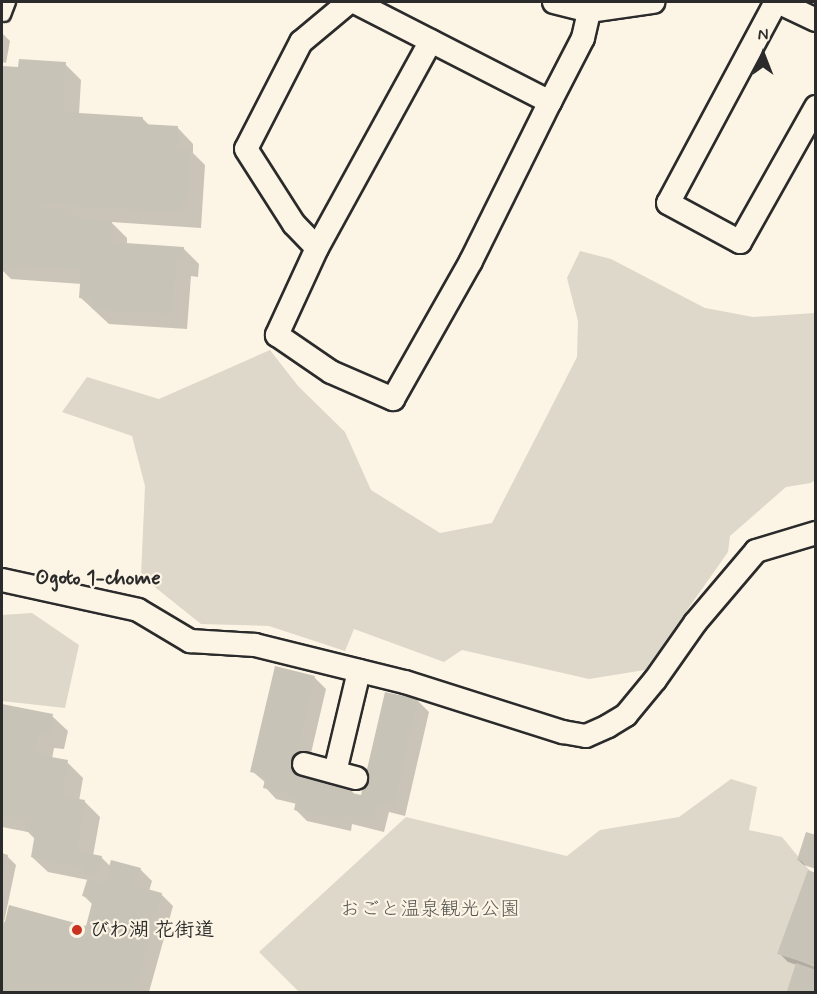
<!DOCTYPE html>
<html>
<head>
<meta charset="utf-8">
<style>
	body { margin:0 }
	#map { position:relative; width:817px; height:994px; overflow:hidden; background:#fcf5e5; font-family:Mynerve,"Klee One",sans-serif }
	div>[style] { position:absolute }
	.green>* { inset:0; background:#ded8ca }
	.shadow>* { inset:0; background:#0003 }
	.building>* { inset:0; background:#c8c3b7 }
	.roads { filter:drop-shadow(2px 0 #2b2b2b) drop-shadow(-2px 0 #2b2b2b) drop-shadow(0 2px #2b2b2b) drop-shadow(0 -2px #2b2b2b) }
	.lane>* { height:12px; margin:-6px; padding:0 6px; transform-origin:6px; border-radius:6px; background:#fcf5e5 }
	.street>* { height:22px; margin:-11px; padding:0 11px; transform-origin:11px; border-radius:11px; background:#fcf5e5 }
	.dots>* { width:16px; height:16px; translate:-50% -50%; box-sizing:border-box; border:3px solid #fcf5e5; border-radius:50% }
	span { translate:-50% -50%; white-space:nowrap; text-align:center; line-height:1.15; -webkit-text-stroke:4.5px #fcf5e5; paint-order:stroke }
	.park-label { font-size:20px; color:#585653 }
	.poi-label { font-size:20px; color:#2b2b2b; font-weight:700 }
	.left { translate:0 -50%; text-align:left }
	.neighbourhood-label { font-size:21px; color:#2b2b2b; font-weight:700 }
	.frame { position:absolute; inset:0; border:3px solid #2b2b2b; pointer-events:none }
	.north { position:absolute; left:733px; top:24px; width:60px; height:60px; -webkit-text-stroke:4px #fcf5e5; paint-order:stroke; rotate:0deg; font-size:16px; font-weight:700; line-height:24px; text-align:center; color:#2b2b2b }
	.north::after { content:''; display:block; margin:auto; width:21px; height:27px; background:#2b2b2b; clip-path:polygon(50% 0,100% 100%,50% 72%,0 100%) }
</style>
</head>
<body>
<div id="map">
	<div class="green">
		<div style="clip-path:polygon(580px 251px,611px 259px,705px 308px,753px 317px,815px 313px,815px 480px,811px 483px,786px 487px,730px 536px,728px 552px,645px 670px,589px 679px,462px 650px,444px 662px,354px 629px,345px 651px,269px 626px,201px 624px,141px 576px,145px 486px,132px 436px,62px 412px,87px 377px,159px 399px,270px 350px,298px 386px,345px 432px,371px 490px,440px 533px,492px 523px,577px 357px,578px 321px,567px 278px)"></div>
		<div style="clip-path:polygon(32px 613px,79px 645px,65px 708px,2px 701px,2px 615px)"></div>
		<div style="clip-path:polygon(731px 779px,757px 787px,749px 830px,782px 837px,815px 877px,815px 992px,299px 992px,259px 952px,406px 817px,567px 856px,600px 830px,679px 817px)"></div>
	</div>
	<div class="shadow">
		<div style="clip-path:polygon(2px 33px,10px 41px,6px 63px,2px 62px)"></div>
		<div style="clip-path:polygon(65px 64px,81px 80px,79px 114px,142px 118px,150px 126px,178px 128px,193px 144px,193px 153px,205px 165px,201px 228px,111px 222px,127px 238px,127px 245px,183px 248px,199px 264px,198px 277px,191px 276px,187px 329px,109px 324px,81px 298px,82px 284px,11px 279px,2px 270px,2px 68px)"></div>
		<div style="clip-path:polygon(314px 677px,326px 689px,305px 779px,349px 788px,356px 796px,362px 797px,386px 693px,418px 701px,429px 712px,405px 816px,389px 812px,384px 832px,352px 824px,351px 831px,307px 821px,295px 809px,297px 804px,276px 799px,265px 787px,266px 783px,252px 771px)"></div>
		<div style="clip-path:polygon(2px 706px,52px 716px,68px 731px,64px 749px,54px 748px,52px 759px,67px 762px,83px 778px,79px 801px,85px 802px,100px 817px,93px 856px,102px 858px,110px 866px,140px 869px,152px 881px,149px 891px,161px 894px,173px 906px,149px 992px,2px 992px,2px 855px,7px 856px,16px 865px,4px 922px,87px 928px,93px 905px,84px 896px,88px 880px,48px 872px,32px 857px,35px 839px,28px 832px,2px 827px)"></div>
		<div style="clip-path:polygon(816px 836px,816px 869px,804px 865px,798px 860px)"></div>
		<div style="clip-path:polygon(779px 953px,816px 967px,816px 992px,789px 990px,797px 965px,788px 962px)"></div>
	</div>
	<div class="building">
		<div style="clip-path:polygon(19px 59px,66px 62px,63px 112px,143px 117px,142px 124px,178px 126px,177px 147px,190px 148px,186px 213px,41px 204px,41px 208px,74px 210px,74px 218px,112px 221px,111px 242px,184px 247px,183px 262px,176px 261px,172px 314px,92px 309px,92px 299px,79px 298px,81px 270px,2px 265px,2px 66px,18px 67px)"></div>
		<div style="clip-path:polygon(275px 666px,315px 676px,291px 778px,300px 780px,300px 776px,350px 787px,348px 792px,361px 795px,385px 692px,418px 699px,394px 805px,378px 801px,373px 821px,341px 814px,340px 820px,294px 810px,297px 796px,263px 788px,266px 775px,250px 772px)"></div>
		<div style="clip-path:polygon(2px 704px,53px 714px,49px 735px,39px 733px,35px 754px,68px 760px,62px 796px,85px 800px,76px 851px,102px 856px,99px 876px,84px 874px,85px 867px,31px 857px,35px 833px,25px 831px,27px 820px,2px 815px)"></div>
		<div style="clip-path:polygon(806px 832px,816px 835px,816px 866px,797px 860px)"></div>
		<div style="clip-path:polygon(2px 853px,8px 855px,2px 879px)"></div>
		<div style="clip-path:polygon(111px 860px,141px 868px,136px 886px,162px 893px,135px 992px,2px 992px,2px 934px,9px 905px,86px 926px,93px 899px,82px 896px,87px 880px,104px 884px)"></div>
		<div style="clip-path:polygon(808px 870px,816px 873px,816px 966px,777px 954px)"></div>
		<div style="clip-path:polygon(796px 963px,816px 970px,816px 992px,787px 991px)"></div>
	</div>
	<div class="roads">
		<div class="lane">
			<div style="left:4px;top:15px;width:14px;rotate:-69deg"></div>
		</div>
		<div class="street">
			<div style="left:349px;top:2px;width:62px;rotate:140.2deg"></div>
			<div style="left:301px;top:42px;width:120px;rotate:117.2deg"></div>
			<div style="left:246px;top:149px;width:89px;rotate:57.4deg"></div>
			<div style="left:294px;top:224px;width:33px;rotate:46deg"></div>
			<div style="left:317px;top:248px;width:96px;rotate:114.7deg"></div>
			<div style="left:277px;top:335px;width:65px;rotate:34.4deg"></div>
			<div style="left:331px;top:372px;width:68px;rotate:23.5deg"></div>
			<div style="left:393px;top:399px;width:159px;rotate:-60.5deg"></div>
			<div style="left:471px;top:261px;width:178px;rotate:-63.6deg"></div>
			<div style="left:550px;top:102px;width:219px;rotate:-152.9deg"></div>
			<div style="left:554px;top:2px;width:36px;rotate:14deg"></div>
			<div style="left:589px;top:11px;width:65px;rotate:-8deg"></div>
			<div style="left:776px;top:2px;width:228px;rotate:118.2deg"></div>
			<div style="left:668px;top:203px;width:82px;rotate:28.4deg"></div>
			<div style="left:740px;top:242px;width:155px;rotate:-60.6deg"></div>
			<div style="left:778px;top:2px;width:42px;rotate:25.3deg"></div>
			<div style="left:550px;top:102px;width:72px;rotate:-62.7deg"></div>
			<div style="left:583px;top:38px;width:28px;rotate:-77deg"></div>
			<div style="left:317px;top:248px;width:236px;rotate:-61.2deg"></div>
			<div style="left:2px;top:580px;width:139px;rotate:12.4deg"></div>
			<div style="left:138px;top:610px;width:61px;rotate:30.8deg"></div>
			<div style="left:190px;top:641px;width:65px;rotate:3.5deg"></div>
			<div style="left:255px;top:645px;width:154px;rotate:13.9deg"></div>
			<div style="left:405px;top:682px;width:166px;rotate:17.6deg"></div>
			<div style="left:563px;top:732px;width:23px;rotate:10deg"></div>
			<div style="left:586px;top:736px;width:24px;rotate:-24deg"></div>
			<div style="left:608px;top:726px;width:21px;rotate:-31deg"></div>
			<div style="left:626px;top:715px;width:45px;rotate:-50.4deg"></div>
			<div style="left:655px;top:680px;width:70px;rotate:-54.9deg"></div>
			<div style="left:695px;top:623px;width:94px;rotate:-49.7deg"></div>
			<div style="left:756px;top:551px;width:63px;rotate:-16.7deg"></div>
			<div style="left:304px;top:764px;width:54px;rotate:15.1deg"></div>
			<div style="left:335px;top:772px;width:104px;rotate:-76.6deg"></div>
		</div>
	</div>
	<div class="dots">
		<div style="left:77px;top:930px;background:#c8321e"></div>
	</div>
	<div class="park-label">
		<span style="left:430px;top:909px">おごと温泉観光公園</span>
	</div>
	<div class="poi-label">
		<span class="left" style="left:89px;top:930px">びわ湖 花街道</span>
	</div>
	<div class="neighbourhood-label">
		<span style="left:98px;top:578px">Ogoto 1-chome</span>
	</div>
	<div class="frame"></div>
	<div class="north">N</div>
</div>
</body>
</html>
